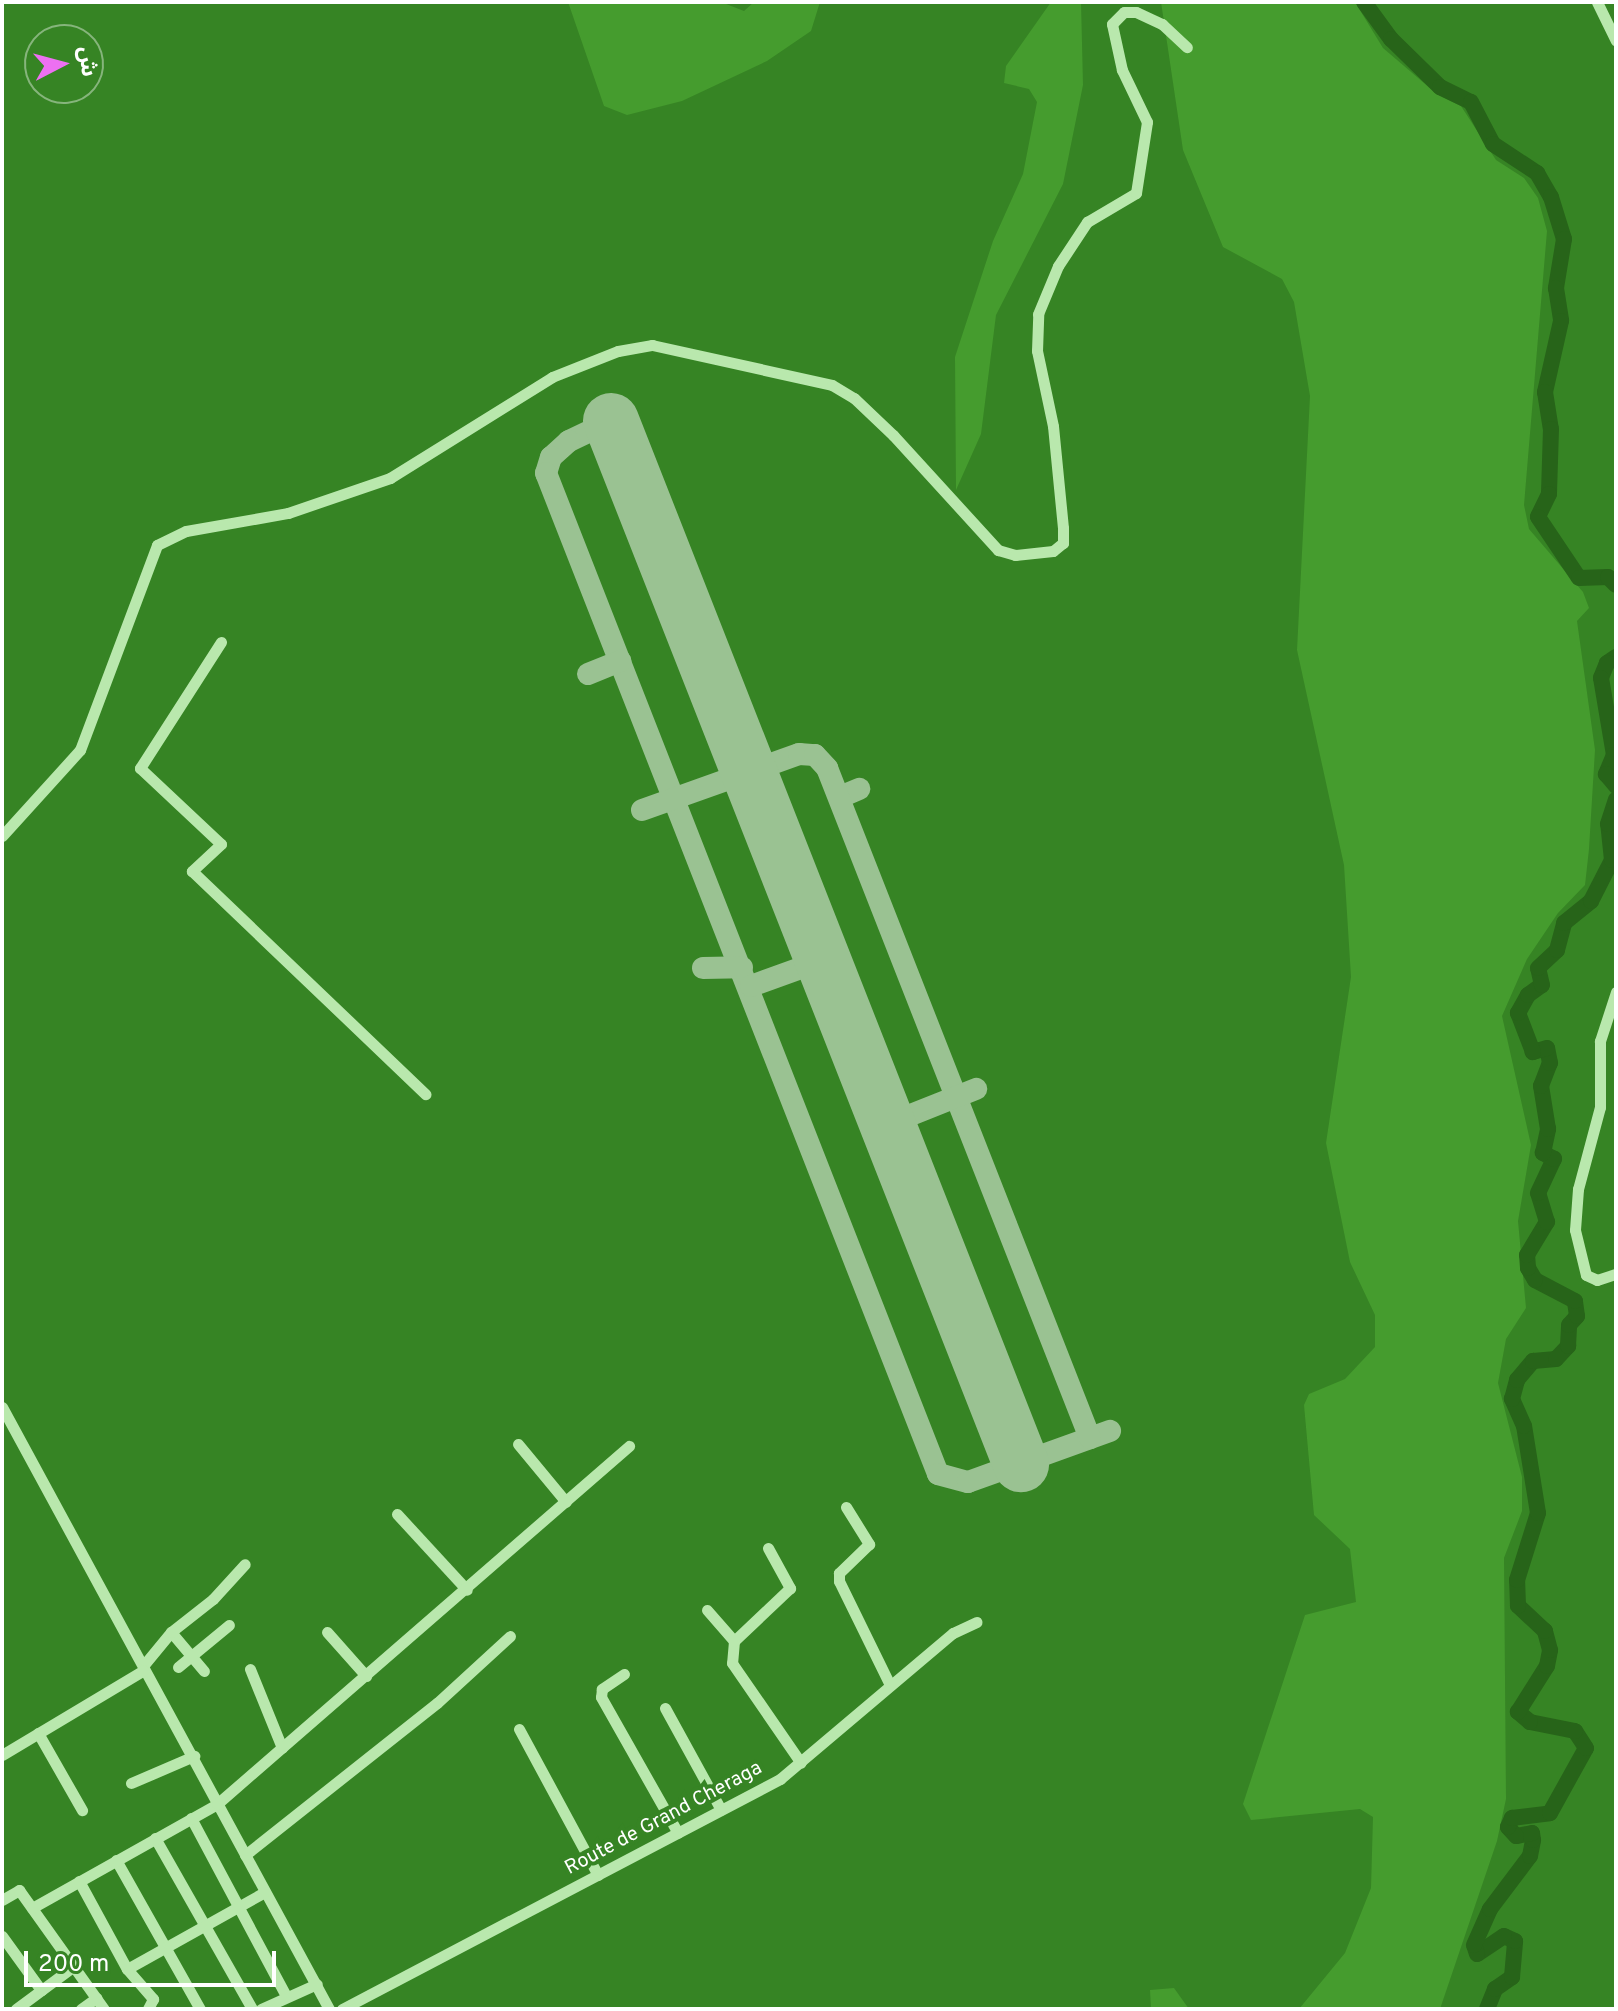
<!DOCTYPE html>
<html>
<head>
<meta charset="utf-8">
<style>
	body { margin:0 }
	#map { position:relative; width:1618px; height:2011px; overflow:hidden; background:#368424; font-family:Overpass,"Noto Sans Arabic",sans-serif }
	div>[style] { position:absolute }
	.green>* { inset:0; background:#459c2e }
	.river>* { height:16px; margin:-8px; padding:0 8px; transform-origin:8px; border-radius:8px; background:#276419 }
	.taxiway>* { height:22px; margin:-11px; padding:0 11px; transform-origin:11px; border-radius:11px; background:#9ac292 }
	.runway>* { height:56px; margin:-28px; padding:0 28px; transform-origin:28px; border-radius:28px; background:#9ac292 }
	.minor>* { height:11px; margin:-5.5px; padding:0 5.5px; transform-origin:5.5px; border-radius:5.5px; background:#b9e8ad }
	span { translate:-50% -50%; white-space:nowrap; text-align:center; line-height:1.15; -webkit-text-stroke:8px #368424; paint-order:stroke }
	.street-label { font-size:20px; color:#fff }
	.frame { position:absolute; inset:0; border:4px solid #fff; pointer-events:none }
	.north { position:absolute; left:24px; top:24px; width:80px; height:80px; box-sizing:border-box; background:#368424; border:2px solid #86b57c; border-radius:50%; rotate:84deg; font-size:22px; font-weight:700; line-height:32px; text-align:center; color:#fff }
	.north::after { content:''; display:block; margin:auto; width:28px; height:36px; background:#ed70f2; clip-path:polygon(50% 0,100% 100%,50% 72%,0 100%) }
	.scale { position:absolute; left:24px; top:1951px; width:252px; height:36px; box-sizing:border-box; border:4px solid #fff; border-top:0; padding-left:10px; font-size:24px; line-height:28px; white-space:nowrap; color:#fff; -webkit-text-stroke:6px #368424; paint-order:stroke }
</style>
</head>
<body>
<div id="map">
	<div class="green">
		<div style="clip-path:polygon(568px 2px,721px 2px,744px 11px,754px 2px,820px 2px,811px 31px,767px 61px,682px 101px,627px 115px,604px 106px)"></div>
		<div style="clip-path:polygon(1051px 2px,1081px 2px,1083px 85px,1063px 184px,996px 315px,981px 434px,956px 490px,955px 357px,993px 241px,1023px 174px,1037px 102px,1029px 89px,1004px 83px,1006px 66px)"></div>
		<div style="clip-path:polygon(1161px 2px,1355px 2px,1383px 48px,1438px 95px,1461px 106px,1496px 160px,1524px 178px,1538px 198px,1547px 231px,1524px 505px,1529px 529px,1583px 592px,1589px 608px,1577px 621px,1595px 750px,1589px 849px,1585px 885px,1558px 913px,1527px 959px,1502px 1016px,1531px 1145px,1518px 1221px,1526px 1308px,1506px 1339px,1498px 1383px,1522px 1477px,1522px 1511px,1504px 1558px,1506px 1799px,1497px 1841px,1440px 2009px,1299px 2009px,1345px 1953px,1371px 1888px,1373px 1817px,1360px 1809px,1251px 1820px,1243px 1804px,1305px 1615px,1356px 1602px,1350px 1549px,1314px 1515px,1304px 1405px,1309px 1394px,1345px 1379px,1375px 1347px,1375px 1315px,1350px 1262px,1326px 1143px,1351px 977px,1344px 865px,1297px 650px,1310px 396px,1294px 302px,1282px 279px,1223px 247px,1183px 150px)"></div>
		<div style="clip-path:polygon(1174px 1988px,1189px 2009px,1151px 2009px,1150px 1990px)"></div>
	</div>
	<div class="river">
		<div style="left:1364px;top:2px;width:46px;rotate:53.9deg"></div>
		<div style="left:1391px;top:39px;width:69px;rotate:44.4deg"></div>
		<div style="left:1440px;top:87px;width:34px;rotate:26deg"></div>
		<div style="left:1471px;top:102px;width:47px;rotate:62.4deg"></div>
		<div style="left:1493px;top:144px;width:53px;rotate:33.4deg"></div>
		<div style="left:1537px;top:173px;width:28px;rotate:60deg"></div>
		<div style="left:1551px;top:197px;width:44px;rotate:72.8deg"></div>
		<div style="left:1564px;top:239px;width:50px;rotate:99.3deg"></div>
		<div style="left:1556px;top:288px;width:33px;rotate:81deg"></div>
		<div style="left:1561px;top:321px;width:73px;rotate:102.7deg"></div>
		<div style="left:1545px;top:392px;width:37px;rotate:81deg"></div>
		<div style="left:1551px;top:429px;width:65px;rotate:91.8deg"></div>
		<div style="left:1549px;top:494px;width:25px;rotate:116deg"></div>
		<div style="left:1538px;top:517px;width:73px;rotate:56.1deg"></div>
		<div style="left:1579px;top:578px;width:29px;rotate:-2deg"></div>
		<div style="left:1608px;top:577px;width:11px;rotate:45deg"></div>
		<div style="left:1616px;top:657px;width:11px;rotate:146deg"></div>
		<div style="left:1607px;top:663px;width:16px;rotate:112deg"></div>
		<div style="left:1601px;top:678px;width:78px;rotate:80.4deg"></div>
		<div style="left:1614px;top:755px;width:21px;rotate:113deg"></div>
		<div style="left:1606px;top:774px;width:16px;rotate:50deg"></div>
		<div style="left:1487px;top:2009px;width:22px;rotate:-68deg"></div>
		<div style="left:1495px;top:1989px;width:21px;rotate:-35deg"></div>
		<div style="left:1512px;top:1977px;width:36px;rotate:-85deg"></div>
		<div style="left:1515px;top:1941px;width:12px;rotate:-156deg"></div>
		<div style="left:1504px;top:1936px;width:32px;rotate:146deg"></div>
		<div style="left:1477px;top:1954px;width:9px;rotate:-108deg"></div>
		<div style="left:1474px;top:1945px;width:39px;rotate:-66deg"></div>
		<div style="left:1490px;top:1909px;width:66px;rotate:-53deg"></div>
		<div style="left:1530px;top:1856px;width:16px;rotate:-79deg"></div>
		<div style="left:1533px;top:1840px;width:7px;rotate:-98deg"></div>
		<div style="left:1532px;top:1833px;width:16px;rotate:169deg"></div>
		<div style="left:1516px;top:1836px;width:12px;rotate:-132deg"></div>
		<div style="left:1508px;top:1827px;width:10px;rotate:-66deg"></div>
		<div style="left:1512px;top:1818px;width:38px;rotate:-7deg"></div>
		<div style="left:1550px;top:1813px;width:74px;rotate:-61deg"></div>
		<div style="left:1586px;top:1748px;width:20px;rotate:-123deg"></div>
		<div style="left:1575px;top:1731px;width:46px;rotate:-168.7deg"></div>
		<div style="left:1530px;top:1722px;width:16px;rotate:-140deg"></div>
		<div style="left:1518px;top:1712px;width:54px;rotate:-57.8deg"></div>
		<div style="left:1547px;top:1666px;width:16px;rotate:-79deg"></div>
		<div style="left:1550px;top:1650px;width:20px;rotate:-105deg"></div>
		<div style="left:1545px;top:1631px;width:37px;rotate:-137deg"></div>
		<div style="left:1518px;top:1606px;width:26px;rotate:-92deg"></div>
		<div style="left:1517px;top:1580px;width:70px;rotate:-72.6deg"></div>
		<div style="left:1538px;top:1513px;width:88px;rotate:-99.1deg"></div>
		<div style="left:1524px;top:1426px;width:30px;rotate:-114deg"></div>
		<div style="left:1512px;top:1399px;width:20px;rotate:-75deg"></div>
		<div style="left:1517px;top:1380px;width:25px;rotate:-50deg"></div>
		<div style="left:1533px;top:1361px;width:23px;rotate:-5deg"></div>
		<div style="left:1556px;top:1359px;width:18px;rotate:-47deg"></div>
		<div style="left:1568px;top:1346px;width:21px;rotate:-87deg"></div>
		<div style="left:1569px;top:1325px;width:12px;rotate:-48deg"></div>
		<div style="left:1577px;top:1316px;width:15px;rotate:-98deg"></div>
		<div style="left:1575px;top:1301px;width:45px;rotate:-152.3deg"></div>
		<div style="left:1535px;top:1280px;width:14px;rotate:-120deg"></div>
		<div style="left:1528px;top:1268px;width:13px;rotate:-94deg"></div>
		<div style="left:1527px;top:1255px;width:39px;rotate:-59deg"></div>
		<div style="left:1547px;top:1222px;width:30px;rotate:-107deg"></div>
		<div style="left:1538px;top:1193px;width:38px;rotate:-65deg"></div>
		<div style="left:1554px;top:1159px;width:13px;rotate:-151deg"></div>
		<div style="left:1543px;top:1153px;width:25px;rotate:-78deg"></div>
		<div style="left:1548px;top:1129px;width:44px;rotate:-99.2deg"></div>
		<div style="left:1541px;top:1086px;width:25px;rotate:-69deg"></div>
		<div style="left:1550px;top:1063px;width:15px;rotate:-101deg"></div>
		<div style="left:1547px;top:1048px;width:15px;rotate:164deg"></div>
		<div style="left:1533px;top:1052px;width:42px;rotate:-111deg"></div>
		<div style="left:1518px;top:1013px;width:21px;rotate:-61deg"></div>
		<div style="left:1528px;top:995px;width:17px;rotate:-36deg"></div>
		<div style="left:1542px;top:985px;width:17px;rotate:-103deg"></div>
		<div style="left:1538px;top:968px;width:26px;rotate:-43deg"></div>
		<div style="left:1557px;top:950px;width:28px;rotate:-75deg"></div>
		<div style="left:1564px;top:923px;width:35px;rotate:-39deg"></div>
		<div style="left:1591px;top:901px;width:46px;rotate:-62.9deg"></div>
		<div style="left:1612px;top:860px;width:36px;rotate:-96deg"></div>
		<div style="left:1608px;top:824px;width:26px;rotate:-72deg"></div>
	</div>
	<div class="taxiway">
		<div style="left:611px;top:421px;width:47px;rotate:154.5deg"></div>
		<div style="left:569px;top:441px;width:24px;rotate:138deg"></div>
		<div style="left:551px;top:457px;width:17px;rotate:107deg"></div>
		<div style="left:546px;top:473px;width:1075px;rotate:68.61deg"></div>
		<div style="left:938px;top:1474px;width:31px;rotate:15deg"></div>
		<div style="left:968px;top:1482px;width:151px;rotate:-19.8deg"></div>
		<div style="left:588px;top:674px;width:35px;rotate:-22deg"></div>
		<div style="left:840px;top:797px;width:21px;rotate:-23deg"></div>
		<div style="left:642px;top:810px;width:167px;rotate:-19.6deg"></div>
		<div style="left:799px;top:754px;width:16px;rotate:4deg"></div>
		<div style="left:815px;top:755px;width:18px;rotate:47deg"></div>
		<div style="left:827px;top:768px;width:720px;rotate:68.57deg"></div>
		<div style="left:703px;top:968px;width:39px;rotate:-1deg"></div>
		<div style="left:751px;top:986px;width:77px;rotate:-19.9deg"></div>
		<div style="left:888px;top:1124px;width:95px;rotate:-21.7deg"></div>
	</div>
	<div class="runway">
		<div style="left:611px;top:421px;width:1121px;rotate:68.54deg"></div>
	</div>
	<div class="minor">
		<div style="left:1597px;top:2px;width:43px;rotate:64deg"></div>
		<div style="left:221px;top:642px;width:150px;rotate:122.7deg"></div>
		<div style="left:140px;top:768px;width:111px;rotate:43.2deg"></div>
		<div style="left:221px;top:844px;width:40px;rotate:137deg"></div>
		<div style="left:192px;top:871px;width:323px;rotate:43.7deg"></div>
		<div style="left:2px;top:836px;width:116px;rotate:-47.8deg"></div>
		<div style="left:80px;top:750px;width:219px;rotate:-69.4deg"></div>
		<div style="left:157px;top:545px;width:32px;rotate:-26deg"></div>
		<div style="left:186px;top:531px;width:104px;rotate:-10deg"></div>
		<div style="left:288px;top:513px;width:108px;rotate:-18.9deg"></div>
		<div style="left:390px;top:478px;width:191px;rotate:-31.9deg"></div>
		<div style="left:552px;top:377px;width:71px;rotate:-21.5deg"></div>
		<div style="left:618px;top:351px;width:35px;rotate:-10deg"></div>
		<div style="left:652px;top:345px;width:184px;rotate:12.5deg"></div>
		<div style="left:832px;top:385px;width:26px;rotate:31deg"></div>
		<div style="left:854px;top:398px;width:54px;rotate:43.5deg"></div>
		<div style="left:893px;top:435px;width:156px;rotate:47.6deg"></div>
		<div style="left:998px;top:550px;width:18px;rotate:16deg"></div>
		<div style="left:1015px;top:555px;width:38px;rotate:-6deg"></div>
		<div style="left:1053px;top:551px;width:13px;rotate:-39deg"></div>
		<div style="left:1063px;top:543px;width:15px;rotate:-90deg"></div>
		<div style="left:1063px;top:528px;width:102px;rotate:-95.6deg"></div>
		<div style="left:1053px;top:426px;width:77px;rotate:-102deg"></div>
		<div style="left:1037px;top:351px;width:37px;rotate:-88deg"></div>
		<div style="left:1038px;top:314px;width:52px;rotate:-67.4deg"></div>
		<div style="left:1058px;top:266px;width:53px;rotate:-56.6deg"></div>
		<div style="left:1087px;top:222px;width:57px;rotate:-30.6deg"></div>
		<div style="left:1136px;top:193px;width:72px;rotate:-81.2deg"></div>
		<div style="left:1147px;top:122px;width:58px;rotate:-115.7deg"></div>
		<div style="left:1122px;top:70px;width:47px;rotate:-102.3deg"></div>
		<div style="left:1112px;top:24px;width:17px;rotate:-45deg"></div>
		<div style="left:1124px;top:12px;width:12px"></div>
		<div style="left:1136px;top:12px;width:29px;rotate:25deg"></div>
		<div style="left:1162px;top:24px;width:34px;rotate:43deg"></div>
		<div style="left:1616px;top:992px;width:52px;rotate:108.1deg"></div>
		<div style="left:1600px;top:1041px;width:66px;rotate:90deg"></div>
		<div style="left:1600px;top:1107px;width:85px;rotate:105deg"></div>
		<div style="left:1578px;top:1189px;width:41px;rotate:94.2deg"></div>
		<div style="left:1575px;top:1230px;width:46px;rotate:76.3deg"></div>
		<div style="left:1586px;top:1275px;width:12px;rotate:24deg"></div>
		<div style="left:1597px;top:1280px;width:20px;rotate:-18deg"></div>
		<div style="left:2px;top:1407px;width:685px;rotate:61.49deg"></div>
		<div style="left:518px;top:1444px;width:75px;rotate:50.4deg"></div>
		<div style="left:846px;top:1507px;width:44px;rotate:58.1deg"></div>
		<div style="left:869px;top:1544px;width:42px;rotate:136deg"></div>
		<div style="left:839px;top:1573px;width:8px;rotate:90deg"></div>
		<div style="left:839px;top:1581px;width:116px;rotate:63.9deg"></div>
		<div style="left:397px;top:1514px;width:103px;rotate:47.4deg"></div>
		<div style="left:768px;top:1548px;width:46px;rotate:61.2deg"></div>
		<div style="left:790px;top:1588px;width:77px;rotate:136.6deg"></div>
		<div style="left:734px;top:1641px;width:22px;rotate:95deg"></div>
		<div style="left:732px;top:1663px;width:121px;rotate:55.4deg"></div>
		<div style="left:707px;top:1610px;width:41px;rotate:48.9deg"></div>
		<div style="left:171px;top:1632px;width:51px;rotate:49.8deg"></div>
		<div style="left:327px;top:1632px;width:59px;rotate:48.4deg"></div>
		<div style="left:143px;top:1666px;width:44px;rotate:-50.5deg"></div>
		<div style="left:171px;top:1632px;width:53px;rotate:-38.2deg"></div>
		<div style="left:213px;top:1599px;width:47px;rotate:-47.6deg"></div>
		<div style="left:178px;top:1667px;width:66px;rotate:-39.5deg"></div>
		<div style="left:250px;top:1669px;width:85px;rotate:67.9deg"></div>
		<div style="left:624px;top:1674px;width:27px;rotate:146deg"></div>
		<div style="left:602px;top:1689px;width:8px;rotate:97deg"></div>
		<div style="left:601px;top:1697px;width:156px;rotate:60.5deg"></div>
		<div style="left:665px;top:1708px;width:116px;rotate:61.2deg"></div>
		<div style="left:519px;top:1729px;width:166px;rotate:61.6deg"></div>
		<div style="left:38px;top:1733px;width:89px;rotate:60.3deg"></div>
		<div style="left:2px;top:1755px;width:165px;rotate:-30.9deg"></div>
		<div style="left:131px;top:1783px;width:69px;rotate:-23.2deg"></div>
		<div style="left:191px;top:1818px;width:202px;rotate:61.9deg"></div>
		<div style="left:155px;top:1838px;width:197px;rotate:60.4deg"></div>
		<div style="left:245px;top:1855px;width:245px;rotate:-38.4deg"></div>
		<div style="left:437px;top:1703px;width:99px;rotate:-42.5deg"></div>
		<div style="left:116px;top:1860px;width:171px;rotate:60.6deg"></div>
		<div style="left:79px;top:1881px;width:100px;rotate:61.4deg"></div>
		<div style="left:127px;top:1969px;width:40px;rotate:49deg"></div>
		<div style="left:153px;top:1999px;width:11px;rotate:117deg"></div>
		<div style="left:2px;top:1900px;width:20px;rotate:-30deg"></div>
		<div style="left:19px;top:1890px;width:146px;rotate:54.5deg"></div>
		<div style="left:32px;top:1908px;width:212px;rotate:-29.3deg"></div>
		<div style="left:217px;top:1804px;width:546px;rotate:-40.99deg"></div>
		<div style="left:2px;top:1936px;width:67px;rotate:54.2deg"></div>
		<div style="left:127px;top:1969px;width:158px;rotate:-29.2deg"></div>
		<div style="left:16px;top:2009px;width:72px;rotate:-36.6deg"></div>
		<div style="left:81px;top:2009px;width:19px;rotate:-36deg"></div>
		<div style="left:261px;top:2009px;width:61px;rotate:-24.1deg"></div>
		<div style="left:342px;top:2009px;width:495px;rotate:-27.7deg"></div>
		<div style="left:780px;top:1779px;width:226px;rotate:-40.2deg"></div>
		<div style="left:953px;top:1633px;width:26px;rotate:-25deg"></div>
	</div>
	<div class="street-label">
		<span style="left:664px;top:1819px;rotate:-28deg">Route de Grand Cheraga</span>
	</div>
	<div class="frame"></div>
	<div class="north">ش</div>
	<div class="scale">200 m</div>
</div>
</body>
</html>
